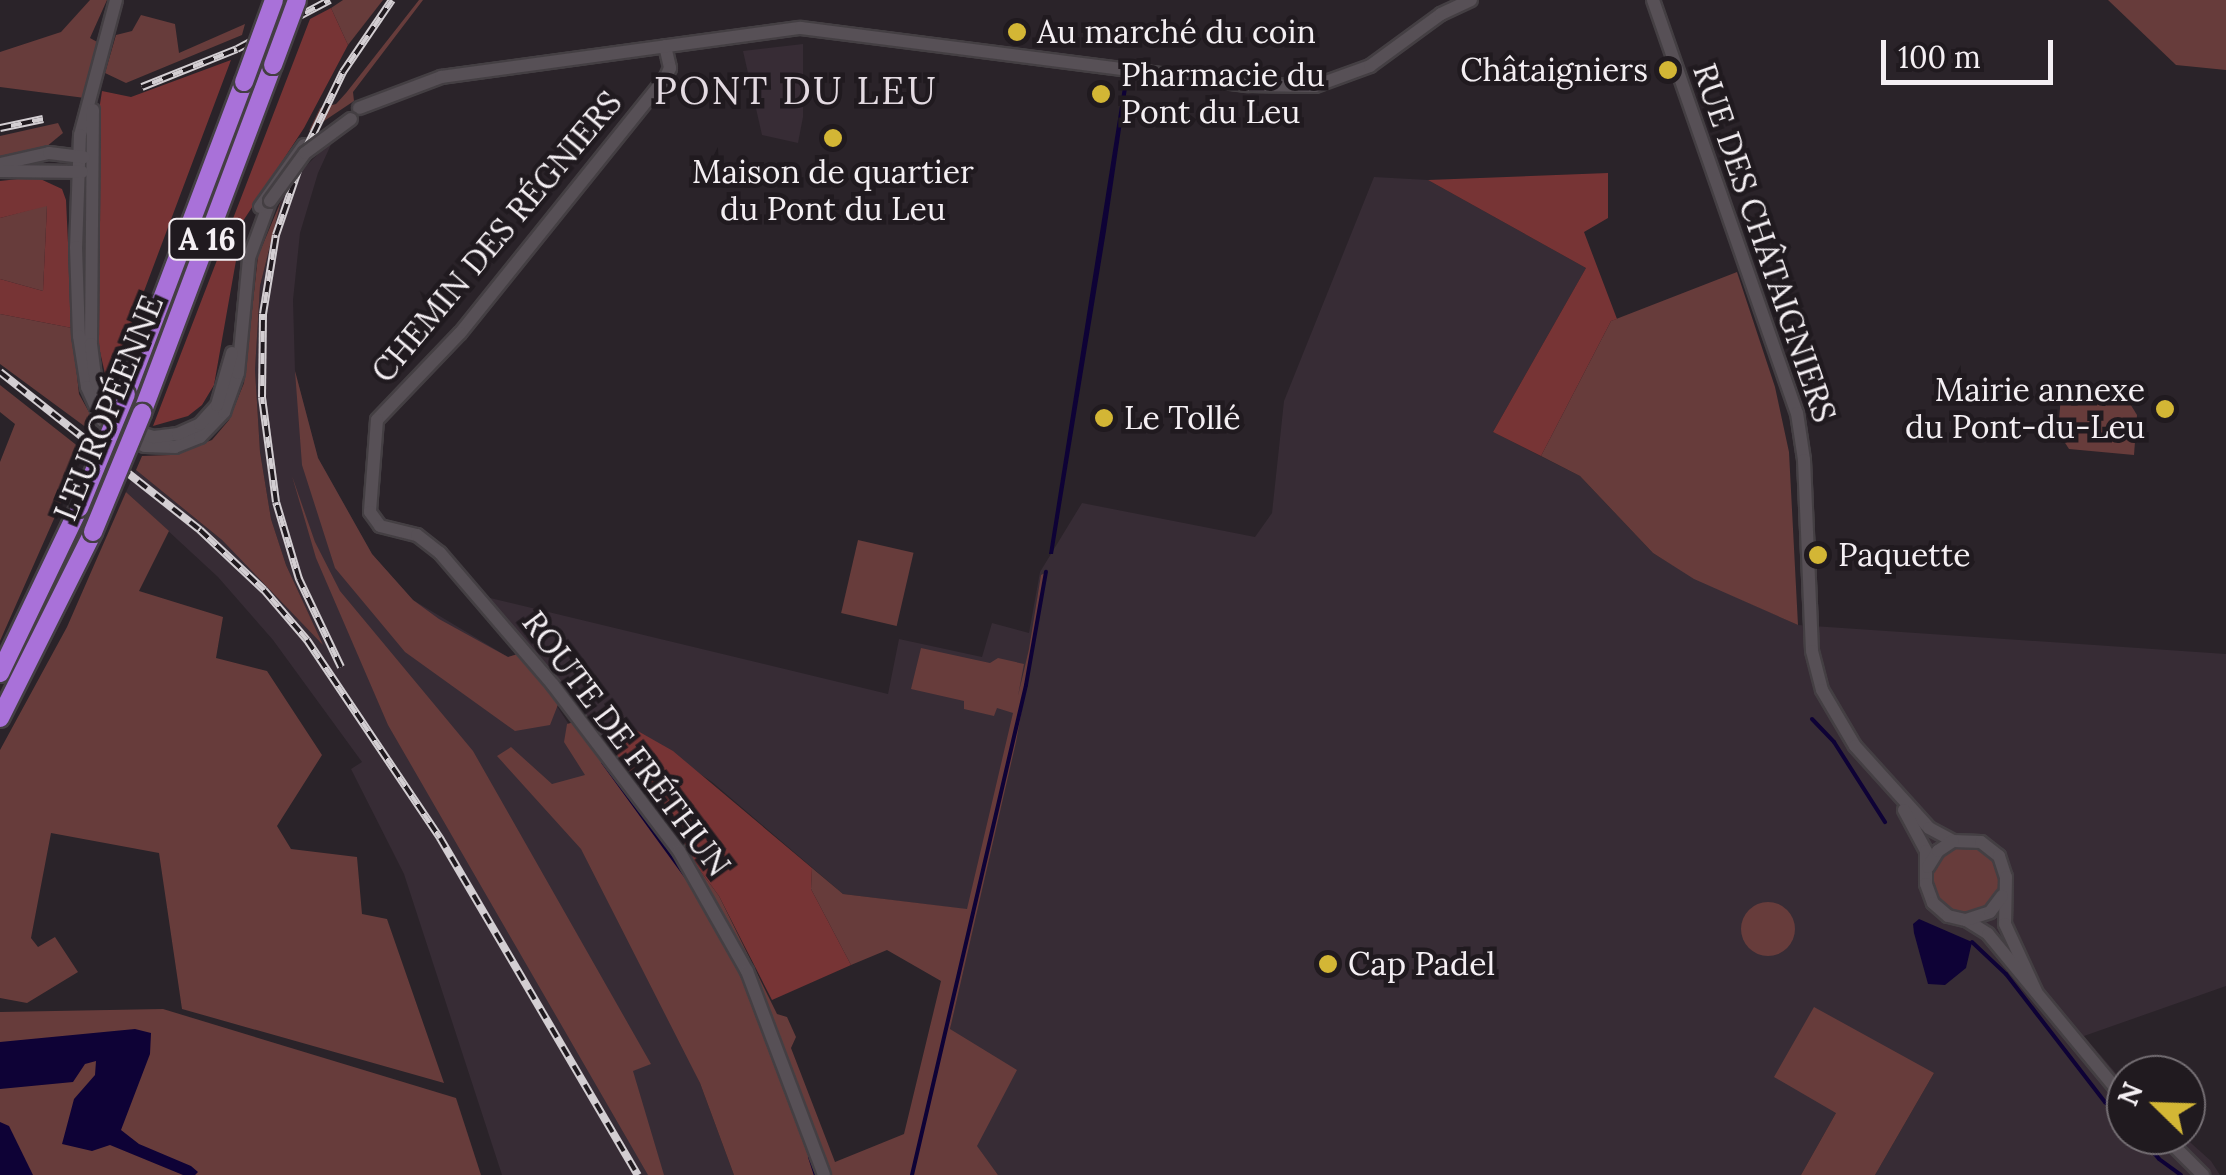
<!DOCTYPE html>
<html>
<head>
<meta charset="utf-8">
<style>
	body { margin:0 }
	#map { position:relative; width:2226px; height:1175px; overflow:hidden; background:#2a2329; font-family:Lora,serif }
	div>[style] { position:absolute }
	.built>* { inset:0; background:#372c35 }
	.green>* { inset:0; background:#673c3b; transform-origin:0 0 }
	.round { border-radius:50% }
	.forest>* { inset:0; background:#773435 }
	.water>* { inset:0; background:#0e0236 }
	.stream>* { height:4px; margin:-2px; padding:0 2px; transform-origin:2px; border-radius:2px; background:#0e0236 }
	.roads { filter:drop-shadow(2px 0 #443f43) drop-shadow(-2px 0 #443f43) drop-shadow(0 2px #443f43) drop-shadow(0 -2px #443f43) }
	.secondary>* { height:12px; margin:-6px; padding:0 6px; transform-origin:6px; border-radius:6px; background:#575056 }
	.highway>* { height:18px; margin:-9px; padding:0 9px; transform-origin:9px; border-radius:9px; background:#a971d9 }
	.rail>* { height:8px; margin-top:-4px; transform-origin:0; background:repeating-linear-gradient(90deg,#201a1f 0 11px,#d3ced2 0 22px); box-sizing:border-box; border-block:2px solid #d3ced2 }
	.bridges { filter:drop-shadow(2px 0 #443f43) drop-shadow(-2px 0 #443f43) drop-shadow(0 2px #443f43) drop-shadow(0 -2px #443f43) }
	.secondary-bridge>* { height:12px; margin:-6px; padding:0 6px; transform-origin:6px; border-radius:6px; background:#575056 }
	.highway-bridge>* { height:18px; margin:-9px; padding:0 9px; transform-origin:9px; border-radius:9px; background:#a971d9 }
	.dots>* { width:28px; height:28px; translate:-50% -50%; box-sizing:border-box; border:5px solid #201a1f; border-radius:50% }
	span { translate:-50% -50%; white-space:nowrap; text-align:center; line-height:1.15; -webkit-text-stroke:9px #201a1f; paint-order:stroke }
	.shield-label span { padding:2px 8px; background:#201a1f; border:2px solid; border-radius:8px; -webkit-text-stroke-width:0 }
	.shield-label { font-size:30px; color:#f4eff3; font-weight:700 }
	.poi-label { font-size:32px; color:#f4eff3 }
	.left { translate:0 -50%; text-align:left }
	.right { translate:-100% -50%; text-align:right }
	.street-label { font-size:32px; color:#f4eff3 }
	.quarter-label { font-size:38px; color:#e3dae1; letter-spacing:2.5px }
	.north { position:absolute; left:2106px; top:1055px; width:100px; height:100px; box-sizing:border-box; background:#201a1f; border:2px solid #756f74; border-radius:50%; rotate:293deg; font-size:28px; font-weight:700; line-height:40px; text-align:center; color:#f4eff3 }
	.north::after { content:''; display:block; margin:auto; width:35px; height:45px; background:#d3b635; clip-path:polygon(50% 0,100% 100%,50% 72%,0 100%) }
	.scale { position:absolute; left:1881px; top:40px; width:172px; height:45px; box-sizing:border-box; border:5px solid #f4eff3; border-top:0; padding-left:12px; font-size:30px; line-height:35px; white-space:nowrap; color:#f4eff3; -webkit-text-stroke:8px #201a1f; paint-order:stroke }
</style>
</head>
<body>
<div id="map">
	<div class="built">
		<div style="clip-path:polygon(803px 44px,803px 117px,798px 143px,762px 135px,743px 51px)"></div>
		<div style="clip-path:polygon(334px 138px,318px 173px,300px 233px,293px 300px,295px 371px,318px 458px,372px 554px,413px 600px,508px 657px,520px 653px,480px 609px,490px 598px,888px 694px,899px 639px,982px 657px,992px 623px,1029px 633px,1040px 572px,1082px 503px,1255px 537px,1272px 513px,1284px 401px,1374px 177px,1428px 180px,1586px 268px,1493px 432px,1580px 476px,1653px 553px,1694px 578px,1798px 625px,2226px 654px,2226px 986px,2084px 1036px,2126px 1085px,2126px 1135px,2182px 1135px,2211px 1161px,2220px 1175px,1875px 1175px,1934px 1073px,1836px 1113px,1801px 1175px,998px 1175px,977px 1147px,950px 1030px,962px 909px,843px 894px,712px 782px,630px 726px,601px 756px,532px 668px,647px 844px,660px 998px,700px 1083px,734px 1175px,502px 1175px,404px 874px,351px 769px,362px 762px,273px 640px,218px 577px,126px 492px,136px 470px,222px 540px,321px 642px,286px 565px,271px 519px,260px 452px,255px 370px,260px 286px,282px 197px,299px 173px)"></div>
	</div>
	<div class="green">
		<div style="clip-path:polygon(90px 0,107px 0,90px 38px,99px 43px,85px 98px,0 87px,0 52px,61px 32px)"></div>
		<div style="clip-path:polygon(343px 0,383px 0,348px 45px,331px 8px)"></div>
		<div style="clip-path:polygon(419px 0,423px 0,353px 92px,354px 101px,309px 131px,320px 108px,336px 104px,346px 93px)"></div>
		<div style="clip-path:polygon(2108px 0,2226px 0,2226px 70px,2176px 65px)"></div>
		<div style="clip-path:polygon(141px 15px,175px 24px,179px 53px,245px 24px,242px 35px,126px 83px,105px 73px,116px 35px,132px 31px)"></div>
		<div style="clip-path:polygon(58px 123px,63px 133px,46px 147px,0 158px,0 136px)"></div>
		<div style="clip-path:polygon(281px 201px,260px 286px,255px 370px,260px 452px,271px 519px,286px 565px,323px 645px,222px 540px,136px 470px,142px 456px,171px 455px,212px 440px,229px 420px,244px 383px,258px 256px)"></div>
		<div style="clip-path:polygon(47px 205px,43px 291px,0 279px,0 218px)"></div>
		<div style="clip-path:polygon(1737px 272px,1775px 387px,1789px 452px,1798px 625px,1694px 579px,1653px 553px,1580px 476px,1541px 456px,1611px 321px)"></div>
		<div style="clip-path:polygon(0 314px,72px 328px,79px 394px,95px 423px,91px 431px,0 364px)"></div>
		<div style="clip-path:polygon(295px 371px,318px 458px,372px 554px,413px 600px,439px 619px,508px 657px,521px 653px,559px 702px,550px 725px,515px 731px,405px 652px,335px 568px,302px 465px)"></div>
		<div style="clip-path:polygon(0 385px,84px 451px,0 641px,0 462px,15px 424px,0 412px)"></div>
		<div style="clip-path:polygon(2061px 396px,2129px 402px,2137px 415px,2134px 455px,2069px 449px,2058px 432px)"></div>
		<div style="clip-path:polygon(292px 476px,315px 542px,340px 591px,473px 751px,651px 1064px,633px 1071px,664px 1175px,648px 1175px,388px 725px,316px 558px)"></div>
		<div style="clip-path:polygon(126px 492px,169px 531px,139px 591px,223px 617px,216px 658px,267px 671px,322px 755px,277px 826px,291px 849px,357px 857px,362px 914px,387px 919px,444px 1083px,182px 1009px,159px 853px,51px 833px,31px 938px,38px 947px,55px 937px,78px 972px,27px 1003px,0 998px,0 750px,67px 627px)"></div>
		<div style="left:858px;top:540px;width:57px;height:75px;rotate:13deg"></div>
		<div style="clip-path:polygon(1047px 572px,1016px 742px,950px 1029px,1017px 1070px,977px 1146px,998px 1175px,734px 1175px,700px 1083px,581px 849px,497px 756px,511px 747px,552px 784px,585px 775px,564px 742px,567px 724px,574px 722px,601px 755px,609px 747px,719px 896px,777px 1014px,787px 1017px,796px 1037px,791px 1048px,835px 1162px,904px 1134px,941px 981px,887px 950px,851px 965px,811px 889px,812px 868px,843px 894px,967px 909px,1013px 713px,997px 708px,994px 716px,964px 709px,964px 701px,911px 689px,921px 648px,990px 663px,998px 658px,1024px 664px,1018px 696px,1029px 649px,1041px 575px)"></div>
		<div class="round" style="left:1932px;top:846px;width:68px;height:68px"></div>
		<div class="round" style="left:1741px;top:902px;width:54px;height:54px"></div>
		<div style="clip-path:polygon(1814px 1007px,1934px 1073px,1875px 1175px,1801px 1175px,1836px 1113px,1774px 1077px)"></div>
		<div style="clip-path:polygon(163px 1009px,456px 1098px,481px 1175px,0 1175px,0 1012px)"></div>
	</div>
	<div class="forest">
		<div style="clip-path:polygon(331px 8px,348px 45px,304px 128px,243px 221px,214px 385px,202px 405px,188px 416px,153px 426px,310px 19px)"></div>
		<div style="clip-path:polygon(231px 60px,108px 387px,94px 325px,98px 117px,102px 91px,131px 97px)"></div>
		<div style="clip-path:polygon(1608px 173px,1608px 218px,1584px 232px,1617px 319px,1611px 321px,1541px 456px,1493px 432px,1586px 268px,1428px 180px)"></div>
		<div style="clip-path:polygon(36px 177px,62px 189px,66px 200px,72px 328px,0 314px,0 279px,43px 291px,47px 206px,0 218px,0 181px)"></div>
		<div style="clip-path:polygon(629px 726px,673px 751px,812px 868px,811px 889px,851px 965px,772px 1000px,719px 896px,609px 747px)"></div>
	</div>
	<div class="water">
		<div style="clip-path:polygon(1124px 81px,1128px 81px,1106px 231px,1053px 554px,1049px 554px)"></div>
		<div style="clip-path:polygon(1919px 919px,1972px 942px,1966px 968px,1945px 985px,1928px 984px,1914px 933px,1913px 924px)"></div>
		<div style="clip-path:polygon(135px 1029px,151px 1033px,150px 1054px,121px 1130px,139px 1144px,191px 1166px,198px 1172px,195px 1175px,183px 1175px,110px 1145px,92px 1151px,62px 1144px,74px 1099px,95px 1075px,96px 1061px,85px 1064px,73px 1082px,0 1089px,0 1042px)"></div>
		<div style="clip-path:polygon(0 1122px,9px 1126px,33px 1175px,0 1175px)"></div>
	</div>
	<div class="stream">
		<div style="left:1812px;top:719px;width:32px;rotate:46deg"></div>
		<div style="left:1834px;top:742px;width:95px;rotate:57.5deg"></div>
		<div style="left:603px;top:762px;width:145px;rotate:54deg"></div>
		<div style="left:1972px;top:942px;width:47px;rotate:43.3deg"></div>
		<div style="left:2006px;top:974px;width:162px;rotate:52.3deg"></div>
		<div style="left:2105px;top:1102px;width:27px;rotate:39deg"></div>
		<div style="left:2139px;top:1135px;width:31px;rotate:50deg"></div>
		<div style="left:2159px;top:1159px;width:27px;rotate:36deg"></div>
		<div style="left:810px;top:1157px;width:19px;rotate:72deg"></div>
		<div style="left:912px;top:1175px;width:503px;rotate:-76.9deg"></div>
		<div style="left:1026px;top:685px;width:115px;rotate:-80deg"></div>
	</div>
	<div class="roads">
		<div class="secondary">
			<div style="left:116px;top:0;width:140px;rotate:104.9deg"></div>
			<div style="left:80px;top:135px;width:112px;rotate:92deg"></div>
			<div style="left:76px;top:247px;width:89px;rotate:88.1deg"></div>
			<div style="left:79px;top:336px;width:52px;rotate:81.1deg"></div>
			<div style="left:87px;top:387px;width:36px;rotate:66deg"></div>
			<div style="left:102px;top:420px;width:23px;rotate:41deg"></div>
			<div style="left:119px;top:435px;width:28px;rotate:23deg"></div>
			<div style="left:145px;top:446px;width:30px;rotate:2deg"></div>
			<div style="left:175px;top:447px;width:27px;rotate:-22deg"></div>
			<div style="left:200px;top:437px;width:35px;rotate:-46deg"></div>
			<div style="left:224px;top:412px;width:41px;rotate:-70.3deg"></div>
			<div style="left:238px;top:373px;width:116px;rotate:-84.5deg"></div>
			<div style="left:249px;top:258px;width:61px;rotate:-69.8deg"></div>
			<div style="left:1653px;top:0;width:437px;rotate:70.8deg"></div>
			<div style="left:1797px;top:413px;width:48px;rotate:81.5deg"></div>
			<div style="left:1804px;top:460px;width:191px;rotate:87.6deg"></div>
			<div style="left:1812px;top:651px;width:40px;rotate:75.6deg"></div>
			<div style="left:1822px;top:690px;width:65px;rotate:59.5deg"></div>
			<div style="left:1855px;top:746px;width:110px;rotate:47.9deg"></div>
			<div style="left:1929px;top:828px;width:27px;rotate:28deg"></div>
			<div style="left:1953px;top:841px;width:28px;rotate:2deg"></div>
			<div style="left:1981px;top:842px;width:23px;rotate:38deg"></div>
			<div style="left:1999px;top:856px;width:22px;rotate:72deg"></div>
			<div style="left:2006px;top:877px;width:47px;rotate:91.2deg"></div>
			<div style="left:2005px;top:924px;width:74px;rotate:65.2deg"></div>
			<div style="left:665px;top:46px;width:23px;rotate:77deg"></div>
			<div style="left:670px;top:68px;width:10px;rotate:114deg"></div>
			<div style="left:666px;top:77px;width:329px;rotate:128.8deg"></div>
			<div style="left:460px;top:333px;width:120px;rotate:133.7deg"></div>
			<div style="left:377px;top:420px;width:92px;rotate:94.4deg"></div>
			<div style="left:370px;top:512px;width:17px;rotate:54deg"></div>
			<div style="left:380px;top:526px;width:38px;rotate:14deg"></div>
			<div style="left:417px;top:535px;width:29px;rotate:38deg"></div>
			<div style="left:440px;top:553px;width:174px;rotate:49.4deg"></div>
			<div style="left:553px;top:685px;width:208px;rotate:52.8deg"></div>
			<div style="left:679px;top:851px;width:138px;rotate:60.5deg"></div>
			<div style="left:747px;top:971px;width:218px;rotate:69.3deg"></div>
			<div style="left:359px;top:108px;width:88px;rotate:-20.7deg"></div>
			<div style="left:441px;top:77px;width:363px;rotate:-7.8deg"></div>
			<div style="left:801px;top:28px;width:451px;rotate:7.3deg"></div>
			<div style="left:1248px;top:85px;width:67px;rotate:0.9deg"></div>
			<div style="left:1315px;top:86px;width:59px;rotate:-20deg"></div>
			<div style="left:1370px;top:66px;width:88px;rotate:-36.2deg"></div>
			<div style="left:1441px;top:14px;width:33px;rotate:-25deg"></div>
			<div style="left:93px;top:110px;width:234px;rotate:90.5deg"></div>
			<div style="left:91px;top:344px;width:34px;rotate:83deg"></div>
			<div style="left:95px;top:378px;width:24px;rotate:68deg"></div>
			<div style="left:104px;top:400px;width:24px;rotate:55deg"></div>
			<div style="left:118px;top:420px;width:19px;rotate:35deg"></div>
			<div style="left:134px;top:431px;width:21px;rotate:17deg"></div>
			<div style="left:154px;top:437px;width:24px;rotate:-7deg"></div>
			<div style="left:178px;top:434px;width:24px;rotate:-24deg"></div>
			<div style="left:200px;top:424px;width:25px;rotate:-48deg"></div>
			<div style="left:217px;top:405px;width:54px;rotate:-73.9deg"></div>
			<div style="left:0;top:164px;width:50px;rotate:-12.7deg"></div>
			<div style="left:49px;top:153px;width:35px;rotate:7deg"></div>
			<div style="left:0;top:171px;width:82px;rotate:0.7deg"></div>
			<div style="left:260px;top:207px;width:76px;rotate:-54.6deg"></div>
			<div style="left:1904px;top:810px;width:47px;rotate:61.8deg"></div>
			<div style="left:1926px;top:851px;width:33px;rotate:90deg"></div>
			<div style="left:1926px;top:884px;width:20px;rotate:70deg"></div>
			<div style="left:1933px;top:903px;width:20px;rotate:41deg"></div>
			<div style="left:1948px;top:916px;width:18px;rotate:13deg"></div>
			<div style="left:1966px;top:920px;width:26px;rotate:32deg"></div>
			<div style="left:1988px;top:934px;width:217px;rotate:50.4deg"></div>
			<div style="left:1928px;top:867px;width:19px;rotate:-58deg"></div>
			<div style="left:1938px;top:851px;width:18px;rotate:-34deg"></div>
			<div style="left:1966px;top:920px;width:25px;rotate:-18deg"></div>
			<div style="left:1990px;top:912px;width:20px;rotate:-53deg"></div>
			<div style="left:2163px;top:1135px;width:57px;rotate:45deg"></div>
		</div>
		<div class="highway">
			<div style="left:126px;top:394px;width:334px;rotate:-69.3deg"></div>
			<div style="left:142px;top:413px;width:372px;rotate:-69.4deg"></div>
			<div style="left:0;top:673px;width:183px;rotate:-64.4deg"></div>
			<div style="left:0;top:718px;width:208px;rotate:-63.4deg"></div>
		</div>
	</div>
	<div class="rail">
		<div style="left:142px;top:87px;width:102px;rotate:-21.8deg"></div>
		<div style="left:237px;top:49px;width:105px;rotate:-27.8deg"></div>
		<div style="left:0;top:128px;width:44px;rotate:-11.8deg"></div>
		<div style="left:0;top:372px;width:255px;rotate:38.3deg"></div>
		<div style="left:200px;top:530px;width:88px;rotate:43.2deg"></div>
		<div style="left:264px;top:590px;width:66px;rotate:49.3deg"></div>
		<div style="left:307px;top:640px;width:239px;rotate:56.1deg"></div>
		<div style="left:440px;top:838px;width:391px;rotate:59.6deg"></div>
		<div style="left:341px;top:667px;width:98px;rotate:-115.5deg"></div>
		<div style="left:299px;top:579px;width:80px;rotate:-106.6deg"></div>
		<div style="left:276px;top:502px;width:106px;rotate:-97.6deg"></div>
		<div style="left:262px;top:397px;width:83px;rotate:-89.3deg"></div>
		<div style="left:263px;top:314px;width:80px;rotate:-80.7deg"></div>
		<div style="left:276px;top:235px;width:87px;rotate:-71.1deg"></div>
		<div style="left:304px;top:153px;width:90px;rotate:-64.3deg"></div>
		<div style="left:343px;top:72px;width:87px;rotate:-55.8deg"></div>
	</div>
	<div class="bridges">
		<div class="secondary-bridge">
			<div style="left:270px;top:201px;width:59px;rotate:-53.9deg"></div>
			<div style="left:305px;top:153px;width:57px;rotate:-36.5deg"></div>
		</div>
		<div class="highway-bridge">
			<div style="left:273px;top:65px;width:69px;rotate:-69.7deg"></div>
			<div style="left:244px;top:82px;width:87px;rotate:-69.9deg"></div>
			<div style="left:79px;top:508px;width:123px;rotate:-67.6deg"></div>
			<div style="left:93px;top:532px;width:129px;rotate:-67.6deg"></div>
		</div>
	</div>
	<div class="dots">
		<div style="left:1017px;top:32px;background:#d3b635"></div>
		<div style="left:1668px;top:70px;background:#d3b635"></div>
		<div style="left:1101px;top:94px;background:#d3b635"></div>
		<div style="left:833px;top:138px;background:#d3b635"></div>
		<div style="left:2165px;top:409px;background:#d3b635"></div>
		<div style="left:1104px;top:418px;background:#d3b635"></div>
		<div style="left:1818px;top:555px;background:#d3b635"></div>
		<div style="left:1328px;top:964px;background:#d3b635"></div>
	</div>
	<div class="shield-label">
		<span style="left:207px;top:239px">A 16</span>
	</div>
	<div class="poi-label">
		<span class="left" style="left:1037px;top:32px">Au marché du coin</span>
		<span class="right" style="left:1648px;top:70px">Châtaigniers</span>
		<span class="left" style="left:1121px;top:94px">Pharmacie du<br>Pont du Leu</span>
		<span style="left:833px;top:191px">Maison de quartier<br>du Pont du Leu</span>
		<span class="right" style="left:2145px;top:409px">Mairie annexe<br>du Pont-du-Leu</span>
		<span class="left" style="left:1124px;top:418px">Le Tollé</span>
		<span class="left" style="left:1838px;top:555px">Paquette</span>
		<span class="left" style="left:1348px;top:964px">Cap Padel</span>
	</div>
	<div class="street-label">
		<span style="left:497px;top:237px;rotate:-50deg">CHEMIN DES RÉGNIERS</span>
		<span style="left:1764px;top:243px;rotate:71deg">RUE DES CHÂTAIGNIERS</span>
		<span style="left:109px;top:408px;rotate:-68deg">L'EUROPÉENNE</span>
		<span style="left:626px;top:744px;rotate:53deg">ROUTE DE FRÉTHUN</span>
	</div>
	<div class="quarter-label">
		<span style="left:796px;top:91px">PONT DU LEU</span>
	</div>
	<div class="north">N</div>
	<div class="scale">100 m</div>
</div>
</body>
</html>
